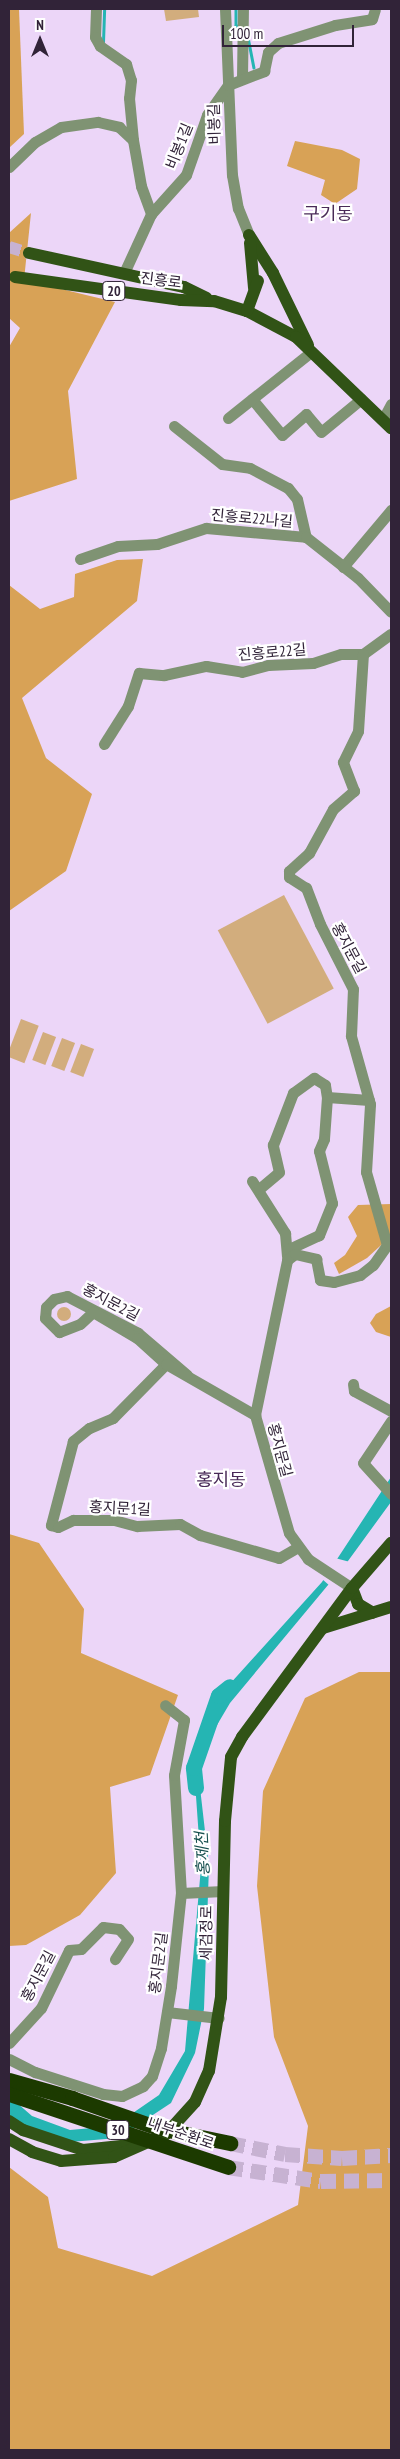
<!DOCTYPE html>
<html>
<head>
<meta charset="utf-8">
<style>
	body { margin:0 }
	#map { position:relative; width:400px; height:2459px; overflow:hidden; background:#ecd6f8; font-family:"PT Sans Narrow","Noto Sans KR",sans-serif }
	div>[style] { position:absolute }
	.green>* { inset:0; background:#d2ad7d; transform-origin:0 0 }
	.round { border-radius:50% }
	.forest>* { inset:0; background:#d8a256 }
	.water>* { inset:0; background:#25b5b3 }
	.pier>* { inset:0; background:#ecd6f8 }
	.stream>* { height:2.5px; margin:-1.25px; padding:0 1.25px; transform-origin:1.25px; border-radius:1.25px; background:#25b5b3 }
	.river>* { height:16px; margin:-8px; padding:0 8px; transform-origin:8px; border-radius:8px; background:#25b5b3 }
	.major-tunnel>* { height:12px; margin-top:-6px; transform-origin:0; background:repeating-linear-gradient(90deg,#c7b2d2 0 12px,transparent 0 18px) }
	.highway-tunnel>* { height:15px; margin-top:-7.5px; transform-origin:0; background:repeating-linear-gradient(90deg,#c7b2d2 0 15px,transparent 0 23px) }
	.minor>* { height:11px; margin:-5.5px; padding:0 5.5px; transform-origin:5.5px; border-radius:5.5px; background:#7f9373 }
	.major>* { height:12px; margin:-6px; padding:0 6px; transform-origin:6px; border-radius:6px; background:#315316 }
	.highway-bridge>* { height:15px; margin:-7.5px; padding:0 7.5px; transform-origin:7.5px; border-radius:7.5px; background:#1c3a00 }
	span { translate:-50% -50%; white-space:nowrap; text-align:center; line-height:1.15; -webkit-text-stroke:4.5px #fff; paint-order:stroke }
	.shield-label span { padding:1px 4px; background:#fff; border:1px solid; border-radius:4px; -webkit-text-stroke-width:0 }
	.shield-label { font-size:14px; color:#312338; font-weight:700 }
	.street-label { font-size:15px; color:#312338 }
	.water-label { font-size:16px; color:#185150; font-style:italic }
	.quarter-label { font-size:18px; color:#492a58 }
	.frame { position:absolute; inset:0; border:10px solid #312338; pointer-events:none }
	.north { position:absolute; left:15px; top:15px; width:50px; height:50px; -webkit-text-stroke:4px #fff; paint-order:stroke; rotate:0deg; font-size:14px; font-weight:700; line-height:20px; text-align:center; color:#312338 }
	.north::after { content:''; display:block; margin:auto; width:18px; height:22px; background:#312338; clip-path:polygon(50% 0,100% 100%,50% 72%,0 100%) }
	.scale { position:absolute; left:222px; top:25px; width:132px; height:22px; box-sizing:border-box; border:2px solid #312338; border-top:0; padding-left:6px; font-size:15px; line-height:18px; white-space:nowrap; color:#312338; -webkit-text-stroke:4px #fff; paint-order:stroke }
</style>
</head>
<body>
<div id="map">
	<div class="green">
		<div style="clip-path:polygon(164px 9px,198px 9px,199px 17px,166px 21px)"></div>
		<div style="left:284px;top:895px;width:106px;height:75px;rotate:62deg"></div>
		<div style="left:21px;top:1019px;width:19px;height:40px;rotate:21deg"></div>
		<div style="left:43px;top:1032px;width:14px;height:30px;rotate:21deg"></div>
		<div style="left:62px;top:1038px;width:14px;height:30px;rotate:21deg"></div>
		<div style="left:81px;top:1044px;width:14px;height:30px;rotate:21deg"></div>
		<div class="round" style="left:57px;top:1307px;width:14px;height:14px"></div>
	</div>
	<div class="forest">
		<div style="clip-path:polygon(9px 9px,19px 9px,24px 134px,9px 148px)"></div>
		<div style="clip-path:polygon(295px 141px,342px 150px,360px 159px,357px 189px,335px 204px,321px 195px,325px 180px,287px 166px)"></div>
		<div style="clip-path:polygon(31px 213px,24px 280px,115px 302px,68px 391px,77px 479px,9px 501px,9px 347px,20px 328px,9px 318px,9px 233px)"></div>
		<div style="clip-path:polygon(143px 559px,137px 601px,22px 698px,46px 758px,92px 794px,66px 871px,9px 911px,9px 585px,40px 609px,74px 597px,75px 574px,117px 560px)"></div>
		<div style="clip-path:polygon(391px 1204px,391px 1236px,367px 1258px,339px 1274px,334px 1263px,345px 1255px,357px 1236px,348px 1217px,358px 1205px)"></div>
		<div style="clip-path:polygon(391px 1306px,391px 1337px,376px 1332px,370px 1323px,376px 1314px)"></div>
		<div style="clip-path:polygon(9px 1534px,39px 1543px,84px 1609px,81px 1653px,178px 1695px,150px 1775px,110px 1787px,116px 1873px,80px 1915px,26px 1945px,9px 1946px)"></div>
		<div style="clip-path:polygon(359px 1672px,391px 1672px,391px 2450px,9px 2450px,9px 2167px,48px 2197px,58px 2248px,152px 2276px,298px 2205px,308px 2126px,274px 2037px,257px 1886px,263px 1791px,305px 1698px)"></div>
	</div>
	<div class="water">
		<div style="clip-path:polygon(391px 1477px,391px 1502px,348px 1561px,230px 1703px,207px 1742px,198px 1770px,209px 1866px,204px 2009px,195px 2053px,171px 2103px,118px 2138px,70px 2142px,27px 2125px,9px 2109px,9px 2096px,32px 2116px,70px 2130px,114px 2126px,159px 2095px,185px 2051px,201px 1867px,194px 1768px,219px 1696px,322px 1582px)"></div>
	</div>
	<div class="pier">
		<div style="clip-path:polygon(335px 1558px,350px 1562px,330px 1586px,322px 1579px)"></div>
	</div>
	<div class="stream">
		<div style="left:236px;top:9px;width:16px;rotate:90deg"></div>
		<div style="left:236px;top:25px;width:5px;rotate:37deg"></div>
		<div style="left:247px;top:32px;width:36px;rotate:79deg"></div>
		<div style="left:103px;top:42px;width:33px;rotate:-88deg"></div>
	</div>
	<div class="river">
		<div style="left:196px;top:1788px;width:20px;rotate:-96deg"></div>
		<div style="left:194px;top:1768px;width:76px;rotate:-70.9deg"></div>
		<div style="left:219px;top:1696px;width:14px;rotate:-39deg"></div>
		<div style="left:9px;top:2109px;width:24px;rotate:42deg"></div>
		<div style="left:27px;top:2125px;width:15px;rotate:23deg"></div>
	</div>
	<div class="major-tunnel">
		<div style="left:9px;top:247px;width:21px;rotate:17deg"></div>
	</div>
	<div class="highway-tunnel">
		<div style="left:230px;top:2143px;width:56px;rotate:11.3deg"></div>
		<div style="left:285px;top:2154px;width:57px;rotate:4deg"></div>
		<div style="left:342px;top:2158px;width:49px;rotate:-3.5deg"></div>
		<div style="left:228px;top:2167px;width:94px;rotate:8.6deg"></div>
		<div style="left:321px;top:2181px;width:70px;rotate:-0.8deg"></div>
	</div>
	<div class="minor">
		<div style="left:96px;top:9px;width:28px;rotate:92deg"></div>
		<div style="left:95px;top:37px;width:10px;rotate:61deg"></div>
		<div style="left:100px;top:46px;width:32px;rotate:35deg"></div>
		<div style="left:126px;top:64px;width:17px;rotate:73deg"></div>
		<div style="left:131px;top:80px;width:18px;rotate:96deg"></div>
		<div style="left:129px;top:98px;width:42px;rotate:84.6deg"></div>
		<div style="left:133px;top:140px;width:47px;rotate:80.1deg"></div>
		<div style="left:141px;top:186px;width:30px;rotate:70deg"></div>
		<div style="left:151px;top:214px;width:65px;rotate:114.6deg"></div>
		<div style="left:225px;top:9px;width:166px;rotate:87.6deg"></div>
		<div style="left:232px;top:175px;width:34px;rotate:80deg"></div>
		<div style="left:238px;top:208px;width:29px;rotate:68deg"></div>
		<div style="left:242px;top:78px;width:69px;rotate:-89.2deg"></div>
		<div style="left:9px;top:167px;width:36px;rotate:-44deg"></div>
		<div style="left:35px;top:142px;width:30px;rotate:-30deg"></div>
		<div style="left:61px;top:127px;width:37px;rotate:-8deg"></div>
		<div style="left:98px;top:122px;width:22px;rotate:13deg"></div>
		<div style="left:119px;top:127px;width:19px;rotate:43deg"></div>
		<div style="left:151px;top:214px;width:52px;rotate:-48.1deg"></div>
		<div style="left:186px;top:175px;width:64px;rotate:-70.7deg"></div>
		<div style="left:207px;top:115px;width:37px;rotate:-55deg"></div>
		<div style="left:228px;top:85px;width:39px;rotate:-21deg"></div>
		<div style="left:264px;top:71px;width:19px;rotate:-78deg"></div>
		<div style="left:268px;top:52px;width:13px;rotate:-42deg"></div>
		<div style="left:278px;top:43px;width:60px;rotate:-17.5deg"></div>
		<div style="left:335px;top:25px;width:37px;rotate:-9deg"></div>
		<div style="left:372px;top:19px;width:10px;rotate:-73deg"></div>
		<div style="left:252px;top:399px;width:47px;rotate:50.2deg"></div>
		<div style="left:282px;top:435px;width:32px;rotate:-41deg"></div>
		<div style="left:306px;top:414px;width:23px;rotate:50deg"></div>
		<div style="left:321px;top:432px;width:52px;rotate:-39.5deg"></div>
		<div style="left:228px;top:418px;width:106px;rotate:-38.5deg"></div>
		<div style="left:383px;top:419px;width:17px;rotate:-62deg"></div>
		<div style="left:174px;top:426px;width:61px;rotate:38.4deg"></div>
		<div style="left:222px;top:464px;width:28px;rotate:8deg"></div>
		<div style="left:250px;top:468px;width:43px;rotate:27.8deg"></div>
		<div style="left:288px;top:488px;width:14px;rotate:51deg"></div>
		<div style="left:297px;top:499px;width:39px;rotate:77deg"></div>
		<div style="left:80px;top:559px;width:40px;rotate:-18.9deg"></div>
		<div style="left:118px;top:546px;width:39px;rotate:-3deg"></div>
		<div style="left:157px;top:544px;width:52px;rotate:-18.1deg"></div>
		<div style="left:206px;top:528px;width:100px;rotate:5.1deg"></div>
		<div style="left:306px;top:537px;width:66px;rotate:38.3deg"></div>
		<div style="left:358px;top:578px;width:47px;rotate:45.9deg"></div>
		<div style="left:343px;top:567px;width:75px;rotate:-49.9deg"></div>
		<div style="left:104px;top:744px;width:45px;rotate:-57.7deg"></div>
		<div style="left:128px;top:706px;width:35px;rotate:-72deg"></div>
		<div style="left:139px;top:673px;width:25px;rotate:5deg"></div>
		<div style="left:164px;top:675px;width:43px;rotate:-12.1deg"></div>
		<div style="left:206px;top:666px;width:36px;rotate:9deg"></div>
		<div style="left:242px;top:672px;width:27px;rotate:-15deg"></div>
		<div style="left:268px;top:665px;width:45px;rotate:-2.5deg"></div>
		<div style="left:313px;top:663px;width:29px;rotate:-18deg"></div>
		<div style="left:341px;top:654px;width:22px"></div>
		<div style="left:363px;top:654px;width:34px;rotate:-36deg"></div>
		<div style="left:327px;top:1097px;width:42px;rotate:4.1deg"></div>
		<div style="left:252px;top:1181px;width:62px;rotate:57.6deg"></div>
		<div style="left:285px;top:1233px;width:23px;rotate:85deg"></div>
		<div style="left:259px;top:1189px;width:26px;rotate:-40deg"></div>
		<div style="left:279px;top:1172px;width:28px;rotate:-103deg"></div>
		<div style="left:273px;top:1145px;width:56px;rotate:-69deg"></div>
		<div style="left:293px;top:1093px;width:26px;rotate:-36deg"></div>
		<div style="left:314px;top:1078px;width:13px;rotate:32deg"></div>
		<div style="left:325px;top:1085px;width:12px;rotate:81deg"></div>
		<div style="left:327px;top:1097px;width:42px;rotate:94.1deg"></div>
		<div style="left:324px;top:1139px;width:13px;rotate:113deg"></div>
		<div style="left:319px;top:1151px;width:54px;rotate:76deg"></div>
		<div style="left:332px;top:1203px;width:35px;rotate:112deg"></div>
		<div style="left:319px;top:1235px;width:35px;rotate:155deg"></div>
		<div style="left:166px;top:1364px;width:76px;rotate:134.5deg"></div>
		<div style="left:113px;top:1418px;width:26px;rotate:157deg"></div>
		<div style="left:89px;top:1428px;width:21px;rotate:141deg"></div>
		<div style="left:73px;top:1441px;width:87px;rotate:104.7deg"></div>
		<div style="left:51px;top:1525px;width:7px;rotate:16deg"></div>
		<div style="left:58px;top:1527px;width:17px;rotate:-25deg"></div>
		<div style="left:73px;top:1520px;width:41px"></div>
		<div style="left:114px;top:1520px;width:24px;rotate:15deg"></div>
		<div style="left:137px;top:1526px;width:43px;rotate:-2.7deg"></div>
		<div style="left:180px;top:1524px;width:23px;rotate:29deg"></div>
		<div style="left:200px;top:1535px;width:82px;rotate:16.2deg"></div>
		<div style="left:279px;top:1558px;width:22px;rotate:-30deg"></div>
		<div style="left:187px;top:1375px;width:65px;rotate:-139.4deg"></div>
		<div style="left:138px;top:1333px;width:80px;rotate:-152.5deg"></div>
		<div style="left:67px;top:1296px;width:13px;rotate:167deg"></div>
		<div style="left:54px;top:1299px;width:11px;rotate:135deg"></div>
		<div style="left:46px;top:1307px;width:11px;rotate:95deg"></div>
		<div style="left:45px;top:1318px;width:20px;rotate:45deg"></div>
		<div style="left:59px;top:1332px;width:22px;rotate:-21deg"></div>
		<div style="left:80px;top:1324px;width:18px;rotate:-43deg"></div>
		<div style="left:93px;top:1312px;width:51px;rotate:30.6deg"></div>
		<div style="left:137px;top:1338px;width:39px;rotate:42deg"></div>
		<div style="left:166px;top:1364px;width:103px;rotate:29.8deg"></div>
		<div style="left:353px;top:1384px;width:7px;rotate:82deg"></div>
		<div style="left:354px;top:1391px;width:42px;rotate:28.4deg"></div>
		<div style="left:391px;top:1421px;width:50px;rotate:123.7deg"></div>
		<div style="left:363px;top:1463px;width:42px;rotate:47.9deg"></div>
		<div style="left:352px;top:1588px;width:53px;rotate:-146.6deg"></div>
		<div style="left:308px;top:1559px;width:32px;rotate:-126deg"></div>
		<div style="left:289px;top:1533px;width:123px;rotate:-106.1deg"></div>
		<div style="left:255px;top:1415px;width:158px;rotate:-78.3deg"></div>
		<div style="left:287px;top:1260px;width:10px;rotate:-37deg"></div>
		<div style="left:295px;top:1254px;width:22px;rotate:13deg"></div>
		<div style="left:316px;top:1259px;width:21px;rotate:79deg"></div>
		<div style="left:320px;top:1280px;width:14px;rotate:8deg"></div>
		<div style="left:334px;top:1282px;width:27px;rotate:-15deg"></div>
		<div style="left:360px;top:1275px;width:16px;rotate:-38deg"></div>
		<div style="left:373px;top:1265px;width:24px;rotate:-55deg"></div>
		<div style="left:387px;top:1245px;width:76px;rotate:-106deg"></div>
		<div style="left:366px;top:1172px;width:68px;rotate:-86.6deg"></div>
		<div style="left:370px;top:1104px;width:71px;rotate:-105.6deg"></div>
		<div style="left:351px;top:1036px;width:47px;rotate:-87.6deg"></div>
		<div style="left:353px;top:989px;width:73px;rotate:-116.9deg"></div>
		<div style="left:320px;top:924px;width:39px;rotate:-111deg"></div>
		<div style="left:306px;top:888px;width:20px;rotate:-147deg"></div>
		<div style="left:289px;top:877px;width:6px;rotate:-90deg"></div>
		<div style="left:289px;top:871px;width:27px;rotate:-42deg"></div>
		<div style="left:309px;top:853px;width:50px;rotate:-61.4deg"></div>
		<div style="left:333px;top:809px;width:28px;rotate:-41deg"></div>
		<div style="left:354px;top:791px;width:31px;rotate:-111deg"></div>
		<div style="left:343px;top:762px;width:34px;rotate:-64deg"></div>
		<div style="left:358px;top:731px;width:77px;rotate:-86.3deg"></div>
		<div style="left:181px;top:1893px;width:42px;rotate:-2.7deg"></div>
		<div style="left:167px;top:2012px;width:52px;rotate:6.6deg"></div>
		<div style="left:9px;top:2043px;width:47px;rotate:-47.6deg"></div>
		<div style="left:41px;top:2008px;width:64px;rotate:-64.2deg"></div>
		<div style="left:69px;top:1950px;width:12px;rotate:-5deg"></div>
		<div style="left:81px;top:1949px;width:31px;rotate:-45deg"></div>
		<div style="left:103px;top:1927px;width:16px;rotate:7deg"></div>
		<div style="left:119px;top:1929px;width:13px;rotate:48deg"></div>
		<div style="left:128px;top:1939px;width:24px;rotate:123deg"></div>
		<div style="left:9px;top:2059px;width:29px;rotate:27deg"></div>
		<div style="left:35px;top:2072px;width:71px;rotate:17.9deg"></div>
		<div style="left:103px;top:2094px;width:19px;rotate:6deg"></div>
		<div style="left:122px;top:2096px;width:23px;rotate:-25deg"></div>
		<div style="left:143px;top:2086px;width:13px;rotate:-48deg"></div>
		<div style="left:152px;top:2076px;width:29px;rotate:-72deg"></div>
		<div style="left:161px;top:2048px;width:63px;rotate:-80.8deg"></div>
		<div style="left:171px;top:1986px;width:94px;rotate:-83.9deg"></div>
		<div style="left:181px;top:1893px;width:118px;rotate:-93.4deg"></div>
		<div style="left:174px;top:1775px;width:56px;rotate:-79.7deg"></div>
		<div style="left:184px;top:1720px;width:24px;rotate:-142deg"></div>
	</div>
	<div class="major">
		<div style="left:249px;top:235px;width:45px;rotate:57.7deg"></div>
		<div style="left:273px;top:273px;width:80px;rotate:64.1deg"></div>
		<div style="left:250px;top:243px;width:45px;rotate:84.9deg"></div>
		<div style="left:29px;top:253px;width:159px;rotate:12.4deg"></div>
		<div style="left:184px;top:287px;width:25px;rotate:26deg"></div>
		<div style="left:15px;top:277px;width:168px;rotate:7.9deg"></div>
		<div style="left:181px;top:300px;width:33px;rotate:2deg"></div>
		<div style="left:214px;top:301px;width:34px;rotate:17deg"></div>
		<div style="left:247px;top:311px;width:55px;rotate:28deg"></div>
		<div style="left:296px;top:337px;width:132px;rotate:43.8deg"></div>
		<div style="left:247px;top:311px;width:32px;rotate:-70deg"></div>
		<div style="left:352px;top:1588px;width:17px;rotate:69deg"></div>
		<div style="left:358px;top:1604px;width:17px;rotate:31deg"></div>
		<div style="left:323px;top:1628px;width:71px;rotate:-17.2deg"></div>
		<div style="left:9px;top:2121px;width:17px;rotate:33deg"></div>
		<div style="left:23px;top:2130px;width:63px;rotate:18.4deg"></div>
		<div style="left:83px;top:2150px;width:57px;rotate:-6deg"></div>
		<div style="left:9px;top:2139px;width:26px;rotate:29deg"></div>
		<div style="left:32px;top:2152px;width:30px;rotate:17deg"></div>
		<div style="left:61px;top:2161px;width:53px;rotate:-4.3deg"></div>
		<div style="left:114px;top:2157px;width:57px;rotate:-23.9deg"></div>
		<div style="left:166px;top:2134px;width:43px;rotate:-47.8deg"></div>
		<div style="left:195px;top:2102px;width:34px;rotate:-66deg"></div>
		<div style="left:209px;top:2071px;width:75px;rotate:-80.8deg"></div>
		<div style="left:221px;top:1997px;width:176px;rotate:-88.7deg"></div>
		<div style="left:225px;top:1821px;width:64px;rotate:-84.6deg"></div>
		<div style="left:231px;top:1757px;width:23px;rotate:-61deg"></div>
		<div style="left:242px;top:1737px;width:185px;rotate:-53.6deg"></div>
		<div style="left:352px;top:1588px;width:60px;rotate:-49.1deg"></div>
	</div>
	<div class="highway-bridge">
		<div style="left:9px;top:2080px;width:66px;rotate:15.9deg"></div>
		<div style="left:72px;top:2098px;width:91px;rotate:19.2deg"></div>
		<div style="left:158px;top:2128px;width:74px;rotate:11.8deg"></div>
		<div style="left:9px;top:2094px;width:231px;rotate:18.4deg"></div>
	</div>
	<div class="shield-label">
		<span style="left:114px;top:291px">20</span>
		<span style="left:118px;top:2130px">30</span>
	</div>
	<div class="street-label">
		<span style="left:214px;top:124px;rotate:-92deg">비봉길</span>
		<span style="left:179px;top:146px;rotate:-68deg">비봉1길</span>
		<span style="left:161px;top:280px;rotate:7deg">진흥로</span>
		<span style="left:252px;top:518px;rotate:5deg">진흥로22나길</span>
		<span style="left:272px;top:652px;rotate:-5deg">진흥로22길</span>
		<span style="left:349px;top:948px;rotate:62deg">홍지문길</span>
		<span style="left:111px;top:1302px;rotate:28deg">홍지문2길</span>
		<span style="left:280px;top:1450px;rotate:75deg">홍지문길</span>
		<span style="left:120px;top:1508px;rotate:3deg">홍지문1길</span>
		<span style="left:206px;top:1933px;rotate:-89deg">세검정로</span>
		<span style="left:158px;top:1963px;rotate:-83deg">홍지문2길</span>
		<span style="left:38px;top:1976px;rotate:-62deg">홍지문길</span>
		<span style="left:181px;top:2133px;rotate:19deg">내부순환로</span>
	</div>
	<div class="water-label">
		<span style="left:202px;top:1854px;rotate:-93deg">홍제천</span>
	</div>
	<div class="quarter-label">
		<span style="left:328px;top:214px">구기동</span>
		<span style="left:221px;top:1480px">홍지동</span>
	</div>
	<div class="frame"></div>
	<div class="north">N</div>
	<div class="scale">100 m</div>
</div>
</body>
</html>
